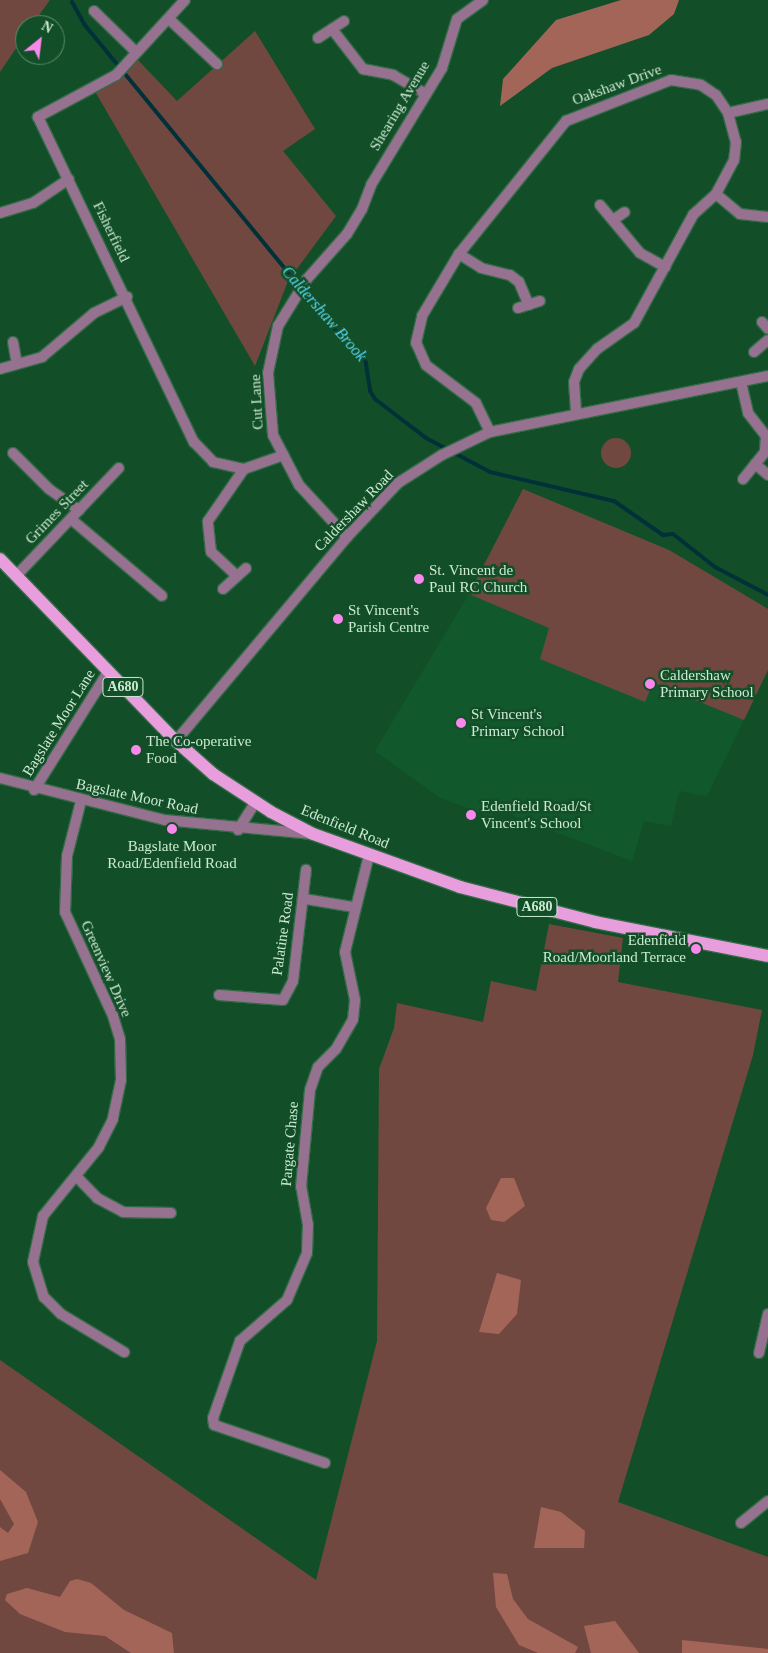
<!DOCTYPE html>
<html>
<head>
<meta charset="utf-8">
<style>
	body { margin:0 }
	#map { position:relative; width:768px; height:1653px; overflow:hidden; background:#124f28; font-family:"Times New Roman",serif }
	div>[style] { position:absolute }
	.built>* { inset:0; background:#11592d }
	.green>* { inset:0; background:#714840 }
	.round { border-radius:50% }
	.forest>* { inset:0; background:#a46559 }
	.stream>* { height:4px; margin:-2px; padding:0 2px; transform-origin:2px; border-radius:2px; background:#003139 }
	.roads { filter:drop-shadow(1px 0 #336b47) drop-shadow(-1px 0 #336b47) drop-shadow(0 1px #336b47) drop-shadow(0 -1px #336b47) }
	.minor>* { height:10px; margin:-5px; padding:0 5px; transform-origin:5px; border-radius:5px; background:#967190 }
	.tertiary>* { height:10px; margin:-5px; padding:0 5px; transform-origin:5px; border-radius:5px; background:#967190 }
	.primary>* { height:12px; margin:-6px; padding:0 6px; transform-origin:6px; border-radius:6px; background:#e89ddd }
	.dots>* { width:14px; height:14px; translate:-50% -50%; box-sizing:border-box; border:2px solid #124f28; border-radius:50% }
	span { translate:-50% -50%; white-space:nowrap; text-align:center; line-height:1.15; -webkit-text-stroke:5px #124f28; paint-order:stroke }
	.shield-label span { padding:1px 4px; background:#124f28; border:1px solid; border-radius:4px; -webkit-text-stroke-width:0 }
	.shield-label { font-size:14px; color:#ccead2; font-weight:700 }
	.street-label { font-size:15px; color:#ccead2 }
	.poi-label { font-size:15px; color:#ccead2 }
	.left { translate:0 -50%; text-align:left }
	.right { translate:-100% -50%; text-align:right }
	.water-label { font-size:16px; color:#59d5ec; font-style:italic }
	.north { position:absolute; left:15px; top:15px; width:50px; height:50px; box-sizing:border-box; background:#124f28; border:1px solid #5c8d6c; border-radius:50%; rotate:29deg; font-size:14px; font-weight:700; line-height:20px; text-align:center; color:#ccead2 }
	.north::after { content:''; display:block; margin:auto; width:18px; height:22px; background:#f888eb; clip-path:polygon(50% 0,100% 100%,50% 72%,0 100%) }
</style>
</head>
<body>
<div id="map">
	<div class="built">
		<div style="clip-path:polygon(523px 489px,669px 550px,768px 609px,768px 670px,707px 796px,679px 791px,671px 826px,644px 821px,632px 861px,516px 817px,501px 807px,490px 817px,439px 797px,375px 751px,469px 594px)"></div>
	</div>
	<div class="green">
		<div style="clip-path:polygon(0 0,50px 0,32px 25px,25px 25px,25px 35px,0 72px)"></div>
		<div style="clip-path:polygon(255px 31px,315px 129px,283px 151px,336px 216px,288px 281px,255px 366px,93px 88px,123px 76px,137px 59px,177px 101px)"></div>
		<div class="round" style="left:601px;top:438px;width:30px;height:30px"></div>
		<div style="clip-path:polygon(523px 489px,669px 550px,768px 609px,768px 670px,744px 720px,653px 683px,645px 702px,540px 659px,549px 628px,469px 594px)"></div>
		<div style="clip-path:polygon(549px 924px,623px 938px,618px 982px,762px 1010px,753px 1055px,618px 1502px,768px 1557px,768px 1653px,0 1653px,0 1360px,316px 1580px,377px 1341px,379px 1069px,394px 1028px,397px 1003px,483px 1022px,491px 981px,536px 991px)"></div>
	</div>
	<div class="forest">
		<div style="clip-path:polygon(621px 0,679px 0,674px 14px,649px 35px,552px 68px,500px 106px,503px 79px,556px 20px)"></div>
		<div style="clip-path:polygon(501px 1178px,514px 1178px,525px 1206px,504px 1222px,491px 1220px,486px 1208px)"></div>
		<div style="clip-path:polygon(497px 1273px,521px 1280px,517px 1314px,499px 1334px,479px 1332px)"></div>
		<div style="clip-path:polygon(0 1470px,26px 1492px,38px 1522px,28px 1553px,0 1561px,0 1527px,8px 1533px,14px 1524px,0 1499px)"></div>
		<div style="clip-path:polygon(541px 1507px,561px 1512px,585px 1531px,584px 1548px,534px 1548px)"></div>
		<div style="clip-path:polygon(493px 1573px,507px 1574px,513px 1599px,528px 1619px,578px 1647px,575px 1653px,538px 1653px,519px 1645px,496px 1607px)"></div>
		<div style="clip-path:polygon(77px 1579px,91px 1583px,124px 1610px,172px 1633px,174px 1653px,131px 1653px,105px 1636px,65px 1632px,20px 1614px,5px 1600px,7px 1594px,27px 1588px,60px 1597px,70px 1581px)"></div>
		<div style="clip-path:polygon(615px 1621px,639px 1653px,591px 1653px,584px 1626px)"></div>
		<div style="clip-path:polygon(682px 1640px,768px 1649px,768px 1653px,682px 1653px)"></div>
	</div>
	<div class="stream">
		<div style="left:72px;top:2px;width:25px;rotate:61deg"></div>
		<div style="left:84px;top:24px;width:416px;rotate:50.6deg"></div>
		<div style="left:348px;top:345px;width:21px;rotate:37deg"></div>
		<div style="left:365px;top:358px;width:33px;rotate:81deg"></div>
		<div style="left:370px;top:391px;width:9px;rotate:58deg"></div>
		<div style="left:375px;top:399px;width:64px;rotate:37.4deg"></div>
		<div style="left:426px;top:438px;width:72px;rotate:28deg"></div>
		<div style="left:490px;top:472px;width:127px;rotate:13.2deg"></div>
		<div style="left:614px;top:501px;width:60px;rotate:34.8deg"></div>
		<div style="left:663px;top:535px;width:10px;rotate:-6deg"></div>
		<div style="left:673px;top:534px;width:53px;rotate:38.2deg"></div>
		<div style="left:715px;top:567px;width:60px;rotate:27.8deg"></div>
	</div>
	<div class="roads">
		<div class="minor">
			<div style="left:185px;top:0;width:102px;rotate:132.6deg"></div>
			<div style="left:116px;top:75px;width:89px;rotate:151.7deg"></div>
			<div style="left:38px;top:117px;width:361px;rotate:64.4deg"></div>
			<div style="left:194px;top:442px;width:28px;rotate:46deg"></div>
			<div style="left:213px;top:462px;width:32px;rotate:13deg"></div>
			<div style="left:244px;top:469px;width:42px;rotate:-19.3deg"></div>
			<div style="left:94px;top:11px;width:59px;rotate:44.3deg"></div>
			<div style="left:169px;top:19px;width:66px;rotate:43.2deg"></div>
			<div style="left:332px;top:29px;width:51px;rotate:52.2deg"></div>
			<div style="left:363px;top:69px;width:31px;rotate:11deg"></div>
			<div style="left:393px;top:75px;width:38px;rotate:30deg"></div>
			<div style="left:318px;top:38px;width:31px;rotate:-33deg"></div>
			<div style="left:728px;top:113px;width:41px;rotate:-12.7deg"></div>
			<div style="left:716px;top:194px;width:31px;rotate:40deg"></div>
			<div style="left:740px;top:214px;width:28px;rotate:6deg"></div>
			<div style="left:600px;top:205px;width:62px;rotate:50.2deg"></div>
			<div style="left:640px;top:253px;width:29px;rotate:29deg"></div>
			<div style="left:0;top:213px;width:34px;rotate:-17deg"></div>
			<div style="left:33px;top:203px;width:43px;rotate:-33.7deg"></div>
			<div style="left:613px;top:220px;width:14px;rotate:-34deg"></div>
			<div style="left:459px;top:254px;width:26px;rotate:32deg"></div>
			<div style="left:481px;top:268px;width:30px;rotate:14deg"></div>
			<div style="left:510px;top:275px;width:11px;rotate:38deg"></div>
			<div style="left:519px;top:282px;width:25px;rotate:67deg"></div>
			<div style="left:518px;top:308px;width:23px;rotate:-18deg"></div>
			<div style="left:762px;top:322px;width:9px;rotate:49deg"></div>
			<div style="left:13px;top:342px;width:22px;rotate:80deg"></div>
			<div style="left:754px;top:352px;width:18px;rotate:-41deg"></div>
			<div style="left:0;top:369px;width:44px;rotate:-15.9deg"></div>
			<div style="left:42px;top:357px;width:68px;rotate:-40.2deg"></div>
			<div style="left:94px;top:313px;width:37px;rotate:-26deg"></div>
			<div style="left:741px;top:382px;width:32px;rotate:77deg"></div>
			<div style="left:748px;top:413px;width:29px;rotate:52deg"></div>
			<div style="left:766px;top:436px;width:16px;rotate:94deg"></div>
			<div style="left:765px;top:452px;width:35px;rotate:129deg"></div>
			<div style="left:490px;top:432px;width:32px;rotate:-116deg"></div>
			<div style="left:476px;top:403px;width:63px;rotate:-142.8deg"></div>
			<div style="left:426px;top:365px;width:24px;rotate:-114deg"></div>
			<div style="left:416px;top:343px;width:28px;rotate:-77deg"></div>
			<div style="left:422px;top:316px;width:72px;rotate:-59.2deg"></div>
			<div style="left:459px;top:254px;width:171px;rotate:-51.2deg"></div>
			<div style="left:566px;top:121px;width:113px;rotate:-21.3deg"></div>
			<div style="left:671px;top:80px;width:30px;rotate:9deg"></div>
			<div style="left:701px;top:85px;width:18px;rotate:34deg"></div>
			<div style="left:716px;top:95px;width:22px;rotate:56deg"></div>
			<div style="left:728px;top:113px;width:30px;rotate:75deg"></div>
			<div style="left:736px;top:142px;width:18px;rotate:96deg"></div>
			<div style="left:734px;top:160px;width:38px;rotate:118deg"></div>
			<div style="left:716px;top:194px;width:31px;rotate:138deg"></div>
			<div style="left:693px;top:215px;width:123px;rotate:118.6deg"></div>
			<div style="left:634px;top:323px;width:45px;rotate:144.9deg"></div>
			<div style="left:597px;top:349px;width:27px;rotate:132deg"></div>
			<div style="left:579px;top:369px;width:14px;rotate:111deg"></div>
			<div style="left:574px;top:382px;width:30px;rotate:86deg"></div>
			<div style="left:13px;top:453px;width:51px;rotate:45deg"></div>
			<div style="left:49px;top:489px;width:37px;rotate:35deg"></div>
			<div style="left:755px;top:464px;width:17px;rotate:40deg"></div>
			<div style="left:71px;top:519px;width:119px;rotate:40.2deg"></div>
			<div style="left:347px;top:537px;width:71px;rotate:-132.7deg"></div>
			<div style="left:299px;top:485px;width:56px;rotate:-117.5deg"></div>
			<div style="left:273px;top:435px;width:62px;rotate:-94.6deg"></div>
			<div style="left:268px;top:373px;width:48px;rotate:-78deg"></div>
			<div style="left:278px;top:326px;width:55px;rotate:-58.3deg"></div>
			<div style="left:307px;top:279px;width:60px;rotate:-48.4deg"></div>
			<div style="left:347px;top:234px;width:29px;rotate:-59deg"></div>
			<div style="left:362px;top:209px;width:26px;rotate:-69deg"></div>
			<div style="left:371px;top:185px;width:137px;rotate:-58.7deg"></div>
			<div style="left:442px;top:68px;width:51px;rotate:-73deg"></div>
			<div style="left:457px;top:19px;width:32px;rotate:-36deg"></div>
			<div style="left:16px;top:576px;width:149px;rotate:-46.4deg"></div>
			<div style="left:237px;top:576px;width:35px;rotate:-137deg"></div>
			<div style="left:211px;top:552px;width:31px;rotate:-96deg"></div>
			<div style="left:208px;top:521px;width:63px;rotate:-55.3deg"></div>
			<div style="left:223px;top:589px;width:31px;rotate:-42deg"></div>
			<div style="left:176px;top:741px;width:266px;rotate:-50deg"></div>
			<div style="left:347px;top:537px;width:74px;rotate:-46.6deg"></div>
			<div style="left:398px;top:483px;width:52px;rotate:-32.5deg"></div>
			<div style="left:442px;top:455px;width:53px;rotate:-25.6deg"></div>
			<div style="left:490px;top:432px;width:284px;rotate:-11.4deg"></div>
			<div style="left:34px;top:790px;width:139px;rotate:-57.9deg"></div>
			<div style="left:81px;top:801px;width:57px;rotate:104.3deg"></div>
			<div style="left:67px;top:856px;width:56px;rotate:92deg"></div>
			<div style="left:65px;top:912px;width:115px;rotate:65.2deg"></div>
			<div style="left:113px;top:1016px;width:24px;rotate:73deg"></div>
			<div style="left:120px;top:1039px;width:41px;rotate:88.6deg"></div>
			<div style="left:121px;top:1080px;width:40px;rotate:102deg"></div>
			<div style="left:113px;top:1119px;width:31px;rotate:117deg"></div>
			<div style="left:99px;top:1147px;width:89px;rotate:129.1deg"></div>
			<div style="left:43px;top:1216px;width:47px;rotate:102.3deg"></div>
			<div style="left:33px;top:1262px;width:37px;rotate:73deg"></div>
			<div style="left:44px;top:1297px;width:24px;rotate:45deg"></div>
			<div style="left:61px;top:1314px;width:74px;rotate:31.1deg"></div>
			<div style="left:305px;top:899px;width:49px;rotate:9.5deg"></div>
			<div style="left:219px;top:995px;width:64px;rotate:4.5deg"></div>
			<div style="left:283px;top:1000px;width:21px;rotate:-62deg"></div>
			<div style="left:293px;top:981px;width:112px;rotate:-83.3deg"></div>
			<div style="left:76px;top:1176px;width:30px;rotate:46deg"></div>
			<div style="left:97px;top:1198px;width:30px;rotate:28deg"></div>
			<div style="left:123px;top:1212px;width:48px;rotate:1.2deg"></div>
			<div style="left:759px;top:1353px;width:40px;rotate:-77deg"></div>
			<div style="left:325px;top:1463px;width:117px;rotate:-161.1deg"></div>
			<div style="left:214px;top:1425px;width:7px;rotate:-98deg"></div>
			<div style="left:213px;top:1418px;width:82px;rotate:-70.7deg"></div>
			<div style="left:240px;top:1341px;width:62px;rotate:-41.1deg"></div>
			<div style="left:287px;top:1300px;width:51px;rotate:-66.9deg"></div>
			<div style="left:307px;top:1253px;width:28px;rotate:-88deg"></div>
			<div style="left:308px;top:1225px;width:39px;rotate:-100deg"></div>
			<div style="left:301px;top:1187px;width:97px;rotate:-84.7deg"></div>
			<div style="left:310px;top:1090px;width:24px;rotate:-71deg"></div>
			<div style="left:318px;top:1067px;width:25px;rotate:-45deg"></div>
			<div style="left:336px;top:1049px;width:34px;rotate:-60deg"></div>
			<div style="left:353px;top:1019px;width:19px;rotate:-84deg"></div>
			<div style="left:355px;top:1000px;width:49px;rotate:-101.8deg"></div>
			<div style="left:345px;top:952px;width:100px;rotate:-76.1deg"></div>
			<div style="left:741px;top:1523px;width:35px;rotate:-39deg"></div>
		</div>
		<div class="tertiary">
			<div style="left:0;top:778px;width:170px;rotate:14.3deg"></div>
			<div style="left:165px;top:820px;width:148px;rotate:5.4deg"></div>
			<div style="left:238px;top:830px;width:32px;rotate:-58deg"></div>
		</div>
		<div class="primary">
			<div style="left:0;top:559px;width:253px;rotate:46deg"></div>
			<div style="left:176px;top:741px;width:50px;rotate:41.7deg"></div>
			<div style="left:213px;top:774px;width:69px;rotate:33.2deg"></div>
			<div style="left:271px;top:812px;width:47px;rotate:27.6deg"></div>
			<div style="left:313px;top:834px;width:156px;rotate:19.8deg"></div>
			<div style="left:460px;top:887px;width:139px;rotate:14.5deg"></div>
			<div style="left:595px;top:922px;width:176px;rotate:11.1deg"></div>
		</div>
	</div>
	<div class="dots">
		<div style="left:419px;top:579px;background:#f888eb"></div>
		<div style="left:338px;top:619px;background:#f888eb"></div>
		<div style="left:650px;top:684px;background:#f888eb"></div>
		<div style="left:461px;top:723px;background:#f888eb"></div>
		<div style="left:136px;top:750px;background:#f888eb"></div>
		<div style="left:471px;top:815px;background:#f888eb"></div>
		<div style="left:172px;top:829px;background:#f888eb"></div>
		<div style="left:696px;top:949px;background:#f888eb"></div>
	</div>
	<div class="shield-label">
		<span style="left:123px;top:687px">A680</span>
		<span style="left:537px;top:907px">A680</span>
	</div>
	<div class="street-label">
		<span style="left:617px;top:85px;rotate:-20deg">Oakshaw Drive</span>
		<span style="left:400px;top:106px;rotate:-59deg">Shearing Avenue</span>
		<span style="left:111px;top:232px;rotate:64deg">Fisherfield</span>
		<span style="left:257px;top:402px;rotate:-93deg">Cut Lane</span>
		<span style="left:354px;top:511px;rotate:-46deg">Caldershaw Road</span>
		<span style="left:57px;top:512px;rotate:-46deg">Grimes Street</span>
		<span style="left:59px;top:723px;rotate:-58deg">Bagslate Moor Lane</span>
		<span style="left:137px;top:797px;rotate:12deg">Bagslate Moor Road</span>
		<span style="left:345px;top:827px;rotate:22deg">Edenfield Road</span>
		<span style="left:283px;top:934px;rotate:-82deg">Palatine Road</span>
		<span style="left:106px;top:969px;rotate:66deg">Greenview Drive</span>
		<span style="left:290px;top:1144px;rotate:-85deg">Pargate Chase</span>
	</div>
	<div class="poi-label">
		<span class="left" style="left:429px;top:579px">St. Vincent de<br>Paul RC Church</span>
		<span class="left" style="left:348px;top:619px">St Vincent's<br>Parish Centre</span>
		<span class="left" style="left:660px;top:684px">Caldershaw<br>Primary School</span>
		<span class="left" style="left:471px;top:723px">St Vincent's<br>Primary School</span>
		<span class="left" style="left:146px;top:750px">The Co-operative<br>Food</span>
		<span class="left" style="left:481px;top:815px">Edenfield Road/St<br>Vincent's School</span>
		<span style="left:172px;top:855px">Bagslate Moor<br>Road/Edenfield Road</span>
		<span class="right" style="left:686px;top:949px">Edenfield<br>Road/Moorland Terrace</span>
	</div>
	<div class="water-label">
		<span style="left:324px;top:314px;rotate:49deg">Caldershaw Brook</span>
	</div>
	<div class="north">N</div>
</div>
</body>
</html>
